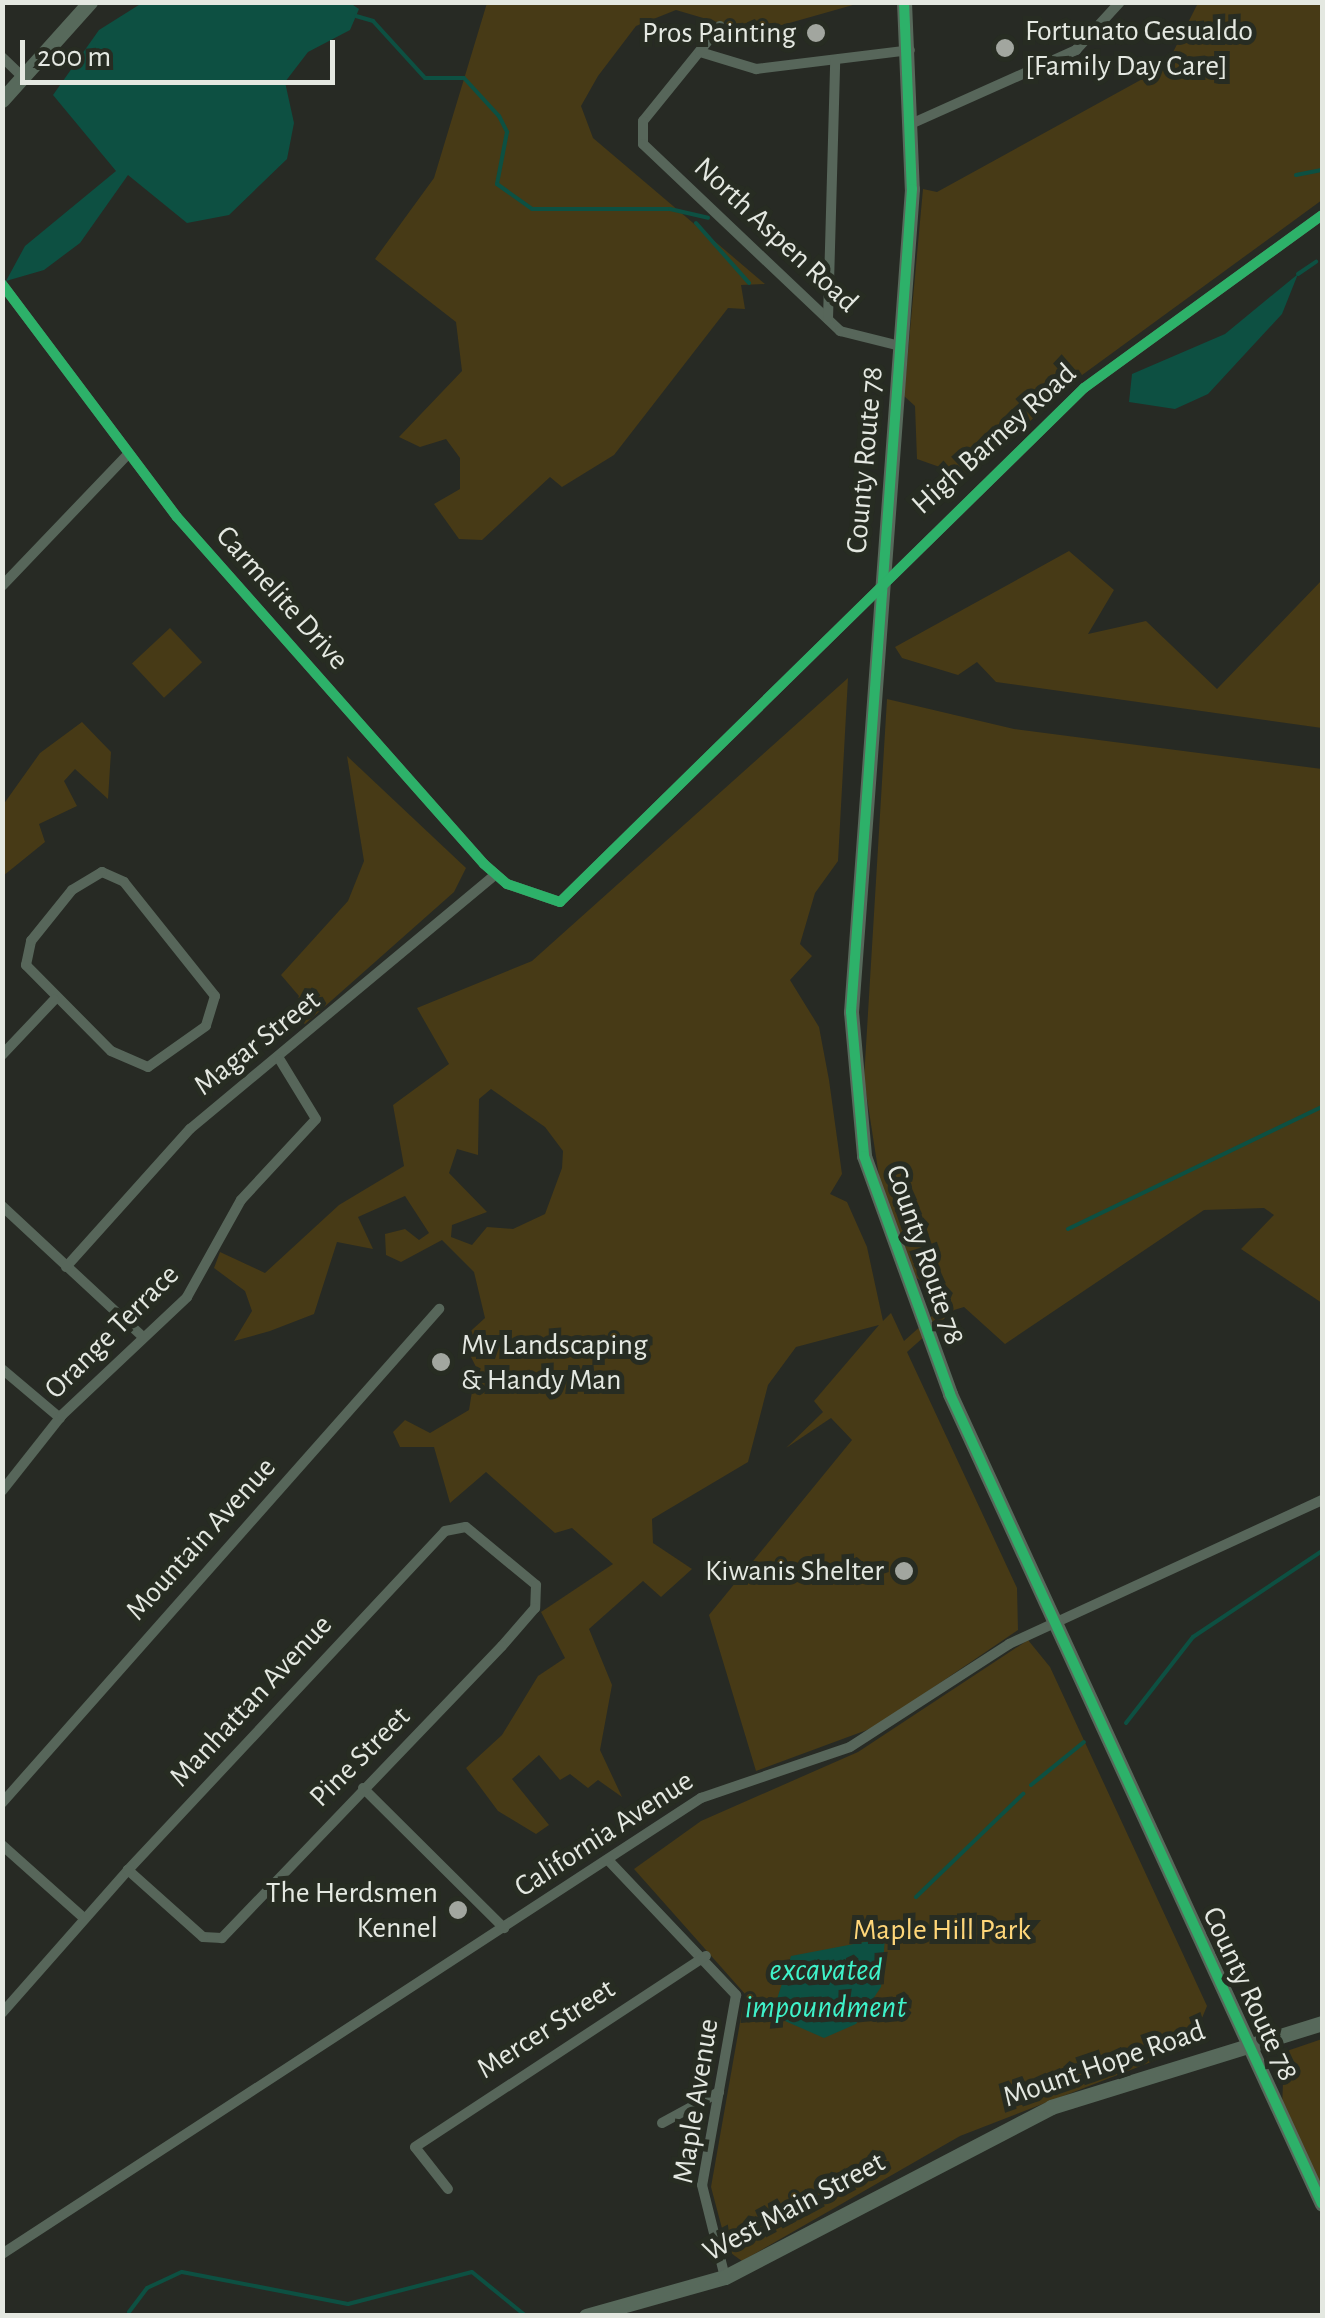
<!DOCTYPE html>
<html>
<head>
<meta charset="utf-8">
<style>
	body { margin:0 }
	#map { position:relative; width:1325px; height:2318px; overflow:hidden; background:#272a24; font-family:"Alegreya Sans",sans-serif }
	div>[style] { position:absolute }
	.green>* { inset:0; background:#473a16; transform-origin:0 0 }
	.water>* { inset:0; background:#0d5042 }
	.stream>* { height:4px; margin:-2px; padding:0 2px; transform-origin:2px; border-radius:2px; background:#0d5042 }
	.street>* { height:10px; margin:-5px; padding:0 5px; transform-origin:5px; border-radius:5px; background:#57665a }
	.secondary>* { height:15px; margin:-7.5px; padding:0 7.5px; transform-origin:7.5px; border-radius:7.5px; background:#57695b }
	.cycleway>* { height:10px; margin:-5px; padding:0 5px; transform-origin:5px; border-radius:5px; background:#2db169 }
	.dots>* { width:28px; height:28px; translate:-50% -50%; box-sizing:border-box; border:5px solid #272c22; border-radius:50% }
	span { translate:-50% -50%; white-space:nowrap; text-align:center; line-height:1.15; -webkit-text-stroke:10px #272c22; paint-order:stroke }
	.poi-label { font-size:30px; color:#e4e8e1 }
	.left { translate:0 -50%; text-align:left }
	.right { translate:-100% -50%; text-align:right }
	.street-label { font-size:30px; color:#e4e8e1 }
	.park-label { font-size:30px; color:#ffd679 }
	.water-label { font-size:32px; color:#3ff2ca; font-style:italic }
	.frame { position:absolute; inset:0; border:5px solid #e4e8e1; pointer-events:none }
	.scale { position:absolute; left:20px; top:40px; width:315px; height:45px; box-sizing:border-box; border:5px solid #e4e8e1; border-top:0; padding-left:12px; font-size:30px; line-height:35px; white-space:nowrap; color:#e4e8e1; -webkit-text-stroke:8px #272c22; paint-order:stroke }
</style>
</head>
<body>
<div id="map">
	<div class="green">
		<div style="clip-path:polygon(487px 3px,860px 3px,754px 33px,676px 10px,636px 26px,598px 76px,581px 106px,593px 138px,765px 284px,741px 285px,745px 309px,728px 308px,614px 455px,562px 487px,550px 477px,482px 540px,459px 539px,434px 504px,460px 489px,460px 458px,446px 439px,420px 447px,399px 437px,462px 371px,456px 322px,375px 259px,434px 178px)"></div>
		<div style="clip-path:polygon(1198px 3px,1322px 3px,1322px 200px,1078px 378px,968px 477px,917px 459px,915px 406px,904px 396px,923px 189px,937px 192px,1166px 66px)"></div>
		<div style="clip-path:polygon(1069px 551px,1114px 590px,1088px 634px,1146px 621px,1217px 689px,1322px 580px,1322px 728px,996px 682px,977px 662px,958px 675px,902px 658px,895px 647px)"></div>
		<div style="left:170px;top:628px;width:47px;height:52px;rotate:47deg"></div>
		<div style="clip-path:polygon(evenodd,848px 678px,838px 861px,815px 893px,800px 944px,812px 956px,790px 980px,819px 1027px,829px 1080px,842px 1174px,830px 1194px,847px 1202px,867px 1247px,883px 1321px,891px 1313px,904px 1341px,951px 1299px,910px 1274px,879px 1176px,864px 1079px,887px 699px,1014px 729px,1322px 769px,1322px 1303px,1241px 1249px,1274px 1215px,1264px 1208px,1204px 1210px,1005px 1344px,964px 1307px,954px 1310px,907px 1352px,1017px 1588px,1018px 1630px,875px 1727px,756px 1771px,709px 1615px,852px 1440px,831px 1418px,786px 1448px,823px 1412px,814px 1401px,879px 1325px,796px 1347px,768px 1385px,748px 1462px,652px 1519px,653px 1543px,692px 1569px,661px 1597px,643px 1581px,589px 1629px,612px 1685px,600px 1750px,622px 1797px,598px 1780px,588px 1788px,570px 1774px,560px 1780px,539px 1755px,512px 1779px,549px 1825px,536px 1834px,498px 1811px,466px 1768px,502px 1735px,538px 1676px,565px 1658px,541px 1612px,613px 1564px,572px 1528px,555px 1533px,486px 1472px,450px 1503px,434px 1447px,400px 1447px,393px 1432px,405px 1420px,430px 1433px,469px 1410px,476px 1367px,462px 1339px,485px 1318px,474px 1272px,442px 1240px,401px 1262px,386px 1255px,385px 1234px,405px 1229px,419px 1240px,429px 1233px,405px 1196px,358px 1217px,373px 1249px,337px 1242px,314px 1314px,270px 1331px,234px 1341px,252px 1311px,245px 1291px,214px 1268px,220px 1252px,265px 1273px,339px 1205px,404px 1166px,393px 1105px,449px 1064px,417px 1008px,532px 961px,848px 678px,491px 1089px,545px 1127px,563px 1151px,562px 1168px,545px 1214px,513px 1229px,487px 1227px,472px 1245px,451px 1237px,452px 1225px,487px 1212px,449px 1173px,457px 1149px,478px 1155px,479px 1099px,491px 1089px)"></div>
		<div style="clip-path:polygon(82px 722px,111px 752px,108px 799px,75px 769px,64px 781px,77px 806px,39px 824px,45px 842px,3px 876px,3px 805px,40px 753px)"></div>
		<div style="clip-path:polygon(347px 756px,466px 868px,454px 892px,305px 1024px,279px 1012px,292px 1011px,299px 996px,281px 975px,348px 901px,364px 861px)"></div>
		<div style="clip-path:polygon(1028px 1640px,1050px 1667px,1207px 2006px,1190px 2047px,960px 2136px,742px 2261px,728px 2251px,711px 2187px,745px 1994px,634px 1869px,701px 1821px,858px 1752px)"></div>
		<div style="clip-path:polygon(1322px 2039px,1322px 2192px,1282px 2111px,1284px 2052px)"></div>
	</div>
	<div class="water">
		<div style="clip-path:polygon(350px 3px,359px 9px,350px 30px,308px 52px,285px 82px,294px 123px,287px 159px,229px 215px,187px 223px,128px 175px,80px 243px,44px 270px,6px 281px,25px 246px,116px 171px,53px 95px,99px 30px,142px 3px)"></div>
		<div style="clip-path:polygon(1298px 274px,1282px 314px,1208px 394px,1175px 409px,1129px 402px,1132px 374px,1225px 334px)"></div>
		<div style="clip-path:polygon(885px 1938px,881px 1987px,856px 2024px,824px 2038px,785px 2021px,777px 1999px,791px 1956px)"></div>
	</div>
	<div class="stream">
		<div style="left:356px;top:16px;width:18px;rotate:16deg"></div>
		<div style="left:373px;top:21px;width:77px;rotate:47.6deg"></div>
		<div style="left:425px;top:78px;width:39px"></div>
		<div style="left:464px;top:78px;width:52px;rotate:47.4deg"></div>
		<div style="left:499px;top:116px;width:18px;rotate:63deg"></div>
		<div style="left:507px;top:132px;width:53px;rotate:100.9deg"></div>
		<div style="left:497px;top:184px;width:43px;rotate:35.5deg"></div>
		<div style="left:532px;top:209px;width:138px"></div>
		<div style="left:670px;top:209px;width:39px;rotate:13deg"></div>
		<div style="left:1296px;top:175px;width:26px;rotate:-11deg"></div>
		<div style="left:696px;top:223px;width:80px;rotate:48.5deg"></div>
		<div style="left:1298px;top:274px;width:22px;rotate:-34deg"></div>
		<div style="left:1068px;top:1229px;width:282px;rotate:-25.7deg"></div>
		<div style="left:1126px;top:1723px;width:109px;rotate:-52.1deg"></div>
		<div style="left:1193px;top:1637px;width:155px;rotate:-33.7deg"></div>
		<div style="left:1031px;top:1785px;width:68px;rotate:-39.1deg"></div>
		<div style="left:916px;top:1897px;width:149px;rotate:-43.9deg"></div>
		<div style="left:885px;top:1938px;width:9px;rotate:-27deg"></div>
		<div style="left:129px;top:2312px;width:30px;rotate:-53deg"></div>
		<div style="left:147px;top:2288px;width:38px;rotate:-25deg"></div>
		<div style="left:182px;top:2272px;width:169px;rotate:10.9deg"></div>
		<div style="left:348px;top:2304px;width:128px;rotate:-14.5deg"></div>
		<div style="left:472px;top:2272px;width:70px;rotate:39.2deg"></div>
	</div>
	<div class="street">
		<div style="left:720px;top:26px;width:122px;rotate:129deg"></div>
		<div style="left:643px;top:121px;width:23px;rotate:90deg"></div>
		<div style="left:643px;top:144px;width:272px;rotate:43.5deg"></div>
		<div style="left:840px;top:331px;width:62px;rotate:14deg"></div>
		<div style="left:700px;top:52px;width:59px;rotate:16.9deg"></div>
		<div style="left:756px;top:69px;width:155px;rotate:-7deg"></div>
		<div style="left:2px;top:57px;width:29px;rotate:44deg"></div>
		<div style="left:913px;top:123px;width:179px;rotate:-24.1deg"></div>
		<div style="left:1076px;top:50px;width:65px;rotate:-47.5deg"></div>
		<div style="left:2px;top:284px;width:291px;rotate:53.1deg"></div>
		<div style="left:177px;top:517px;width:463px;rotate:48.5deg"></div>
		<div style="left:484px;top:864px;width:30px;rotate:41deg"></div>
		<div style="left:507px;top:884px;width:56px;rotate:18.8deg"></div>
		<div style="left:560px;top:902px;width:734px;rotate:-44.45deg"></div>
		<div style="left:1084px;top:388px;width:294px;rotate:-36deg"></div>
		<div style="left:828px;top:319px;width:258px;rotate:-88.4deg"></div>
		<div style="left:2px;top:586px;width:181px;rotate:-46.3deg"></div>
		<div style="left:102px;top:872px;width:24px;rotate:24deg"></div>
		<div style="left:124px;top:882px;width:146px;rotate:51.4deg"></div>
		<div style="left:215px;top:996px;width:31px;rotate:107deg"></div>
		<div style="left:206px;top:1026px;width:71px;rotate:144.7deg"></div>
		<div style="left:148px;top:1067px;width:40px;rotate:-156.6deg"></div>
		<div style="left:111px;top:1051px;width:121px;rotate:-134.7deg"></div>
		<div style="left:26px;top:965px;width:25px;rotate:-78deg"></div>
		<div style="left:31px;top:941px;width:65px;rotate:-51.2deg"></div>
		<div style="left:72px;top:890px;width:35px;rotate:-31deg"></div>
		<div style="left:2px;top:1055px;width:76px;rotate:-46.6deg"></div>
		<div style="left:2px;top:1206px;width:192px;rotate:42.9deg"></div>
		<div style="left:66px;top:1267px;width:186px;rotate:-48.1deg"></div>
		<div style="left:190px;top:1129px;width:397px;rotate:-39.8deg"></div>
		<div style="left:2px;top:1369px;width:76px;rotate:40.2deg"></div>
		<div style="left:2px;top:1491px;width:97px;rotate:-51.7deg"></div>
		<div style="left:62px;top:1415px;width:172px;rotate:-43.3deg"></div>
		<div style="left:187px;top:1297px;width:111px;rotate:-60.9deg"></div>
		<div style="left:241px;top:1200px;width:110px;rotate:-47.2deg"></div>
		<div style="left:316px;top:1119px;width:69px;rotate:-121.4deg"></div>
		<div style="left:363px;top:1788px;width:199px;rotate:44.8deg"></div>
		<div style="left:2px;top:1803px;width:660px;rotate:-48.5deg"></div>
		<div style="left:2px;top:1845px;width:110px;rotate:41.7deg"></div>
		<div style="left:609px;top:1861px;width:185px;rotate:46.5deg"></div>
		<div style="left:736px;top:1995px;width:193px;rotate:100.1deg"></div>
		<div style="left:702px;top:2185px;width:95px;rotate:76deg"></div>
		<div style="left:2px;top:2013px;width:191px;rotate:-48.6deg"></div>
		<div style="left:128px;top:1870px;width:464px;rotate:-46.9deg"></div>
		<div style="left:445px;top:1531px;width:21px;rotate:-11deg"></div>
		<div style="left:466px;top:1527px;width:91px;rotate:39.6deg"></div>
		<div style="left:536px;top:1585px;width:23px;rotate:92deg"></div>
		<div style="left:535px;top:1608px;width:50px;rotate:131deg"></div>
		<div style="left:502px;top:1646px;width:405px;rotate:133.8deg"></div>
		<div style="left:222px;top:1938px;width:19px;rotate:-177deg"></div>
		<div style="left:203px;top:1937px;width:101px;rotate:-138.2deg"></div>
		<div style="left:662px;top:2123px;width:65px;rotate:-28.5deg"></div>
		<div style="left:448px;top:2189px;width:53px;rotate:-128.2deg"></div>
		<div style="left:415px;top:2147px;width:348px;rotate:-33.3deg"></div>
		<div style="left:2px;top:2254px;width:835px;rotate:-33.12deg"></div>
		<div style="left:701px;top:1798px;width:157px;rotate:-18.9deg"></div>
		<div style="left:850px;top:1747px;width:189px;rotate:-32.9deg"></div>
		<div style="left:1009px;top:1644px;width:345px;rotate:-24.7deg"></div>
	</div>
	<div class="secondary">
		<div style="left:904px;top:2px;width:187px;rotate:87.6deg"></div>
		<div style="left:912px;top:189px;width:825px;rotate:94.24deg"></div>
		<div style="left:851px;top:1012px;width:145px;rotate:84.8deg"></div>
		<div style="left:864px;top:1156px;width:253px;rotate:70.1deg"></div>
		<div style="left:950px;top:1394px;width:891px;rotate:65.33deg"></div>
		<div style="left:2px;top:100px;width:132px;rotate:-48.1deg"></div>
		<div style="left:586px;top:2316px;width:144px;rotate:-15.7deg"></div>
		<div style="left:725px;top:2277px;width:368px;rotate:-27.5deg"></div>
		<div style="left:1051px;top:2107px;width:284px;rotate:-17.2deg"></div>
	</div>
	<div class="cycleway">
		<div style="left:904px;top:2px;width:187px;rotate:87.6deg"></div>
		<div style="left:912px;top:189px;width:825px;rotate:94.24deg"></div>
		<div style="left:851px;top:1012px;width:145px;rotate:84.8deg"></div>
		<div style="left:864px;top:1156px;width:253px;rotate:70.1deg"></div>
		<div style="left:950px;top:1394px;width:891px;rotate:65.33deg"></div>
		<div style="left:2px;top:284px;width:291px;rotate:53.1deg"></div>
		<div style="left:177px;top:517px;width:463px;rotate:48.5deg"></div>
		<div style="left:484px;top:864px;width:30px;rotate:41deg"></div>
		<div style="left:507px;top:884px;width:56px;rotate:18.8deg"></div>
		<div style="left:560px;top:902px;width:734px;rotate:-44.45deg"></div>
		<div style="left:1084px;top:388px;width:294px;rotate:-36deg"></div>
	</div>
	<div class="dots">
		<div style="left:816px;top:33px;background:#a2a69f"></div>
		<div style="left:1005px;top:48px;background:#a2a69f"></div>
		<div style="left:441px;top:1362px;background:#a2a69f"></div>
		<div style="left:904px;top:1571px;background:#a2a69f"></div>
		<div style="left:458px;top:1910px;background:#a2a69f"></div>
	</div>
	<div class="poi-label">
		<span class="left" style="left:1025px;top:48px">Fortunato Gesualdo<br>[Family Day Care]</span>
		<span class="right" style="left:796px;top:33px">Pros Painting</span>
		<span class="left" style="left:461px;top:1362px">Mv Landscaping<br>&amp; Handy Man</span>
		<span class="right" style="left:884px;top:1571px">Kiwanis Shelter</span>
		<span class="right" style="left:438px;top:1910px">The Herdsmen<br>Kennel</span>
	</div>
	<div class="street-label">
		<span style="left:776px;top:235px;rotate:43deg">North Aspen Road</span>
		<span style="left:994px;top:439px;rotate:-42deg">High Barney Road</span>
		<span style="left:865px;top:460px;rotate:-85deg">County Route 78</span>
		<span style="left:282px;top:598px;rotate:48deg">Carmelite Drive</span>
		<span style="left:257px;top:1043px;rotate:-38deg">Magar Street</span>
		<span style="left:925px;top:1255px;rotate:71deg">County Route 78</span>
		<span style="left:112px;top:1332px;rotate:-45deg">Orange Terrace</span>
		<span style="left:201px;top:1539px;rotate:-48deg">Mountain Avenue</span>
		<span style="left:251px;top:1701px;rotate:-47deg">Manhattan Avenue</span>
		<span style="left:360px;top:1757px;rotate:-45deg">Pine Street</span>
		<span style="left:604px;top:1834px;rotate:-33deg">California Avenue</span>
		<span style="left:1250px;top:1994px;rotate:65deg">County Route 78</span>
		<span style="left:546px;top:2029px;rotate:-33deg">Mercer Street</span>
		<span style="left:1104px;top:2064px;rotate:-19deg">Mount Hope Road</span>
		<span style="left:696px;top:2101px;rotate:-81deg">Maple Avenue</span>
		<span style="left:794px;top:2207px;rotate:-28deg">West Main Street</span>
	</div>
	<div class="park-label">
		<span style="left:942px;top:1930px">Maple Hill Park</span>
	</div>
	<div class="water-label">
		<span style="left:826px;top:1989px">excavated<br>impoundment</span>
	</div>
	<div class="frame"></div>
	<div class="scale">200 m</div>
</div>
</body>
</html>
